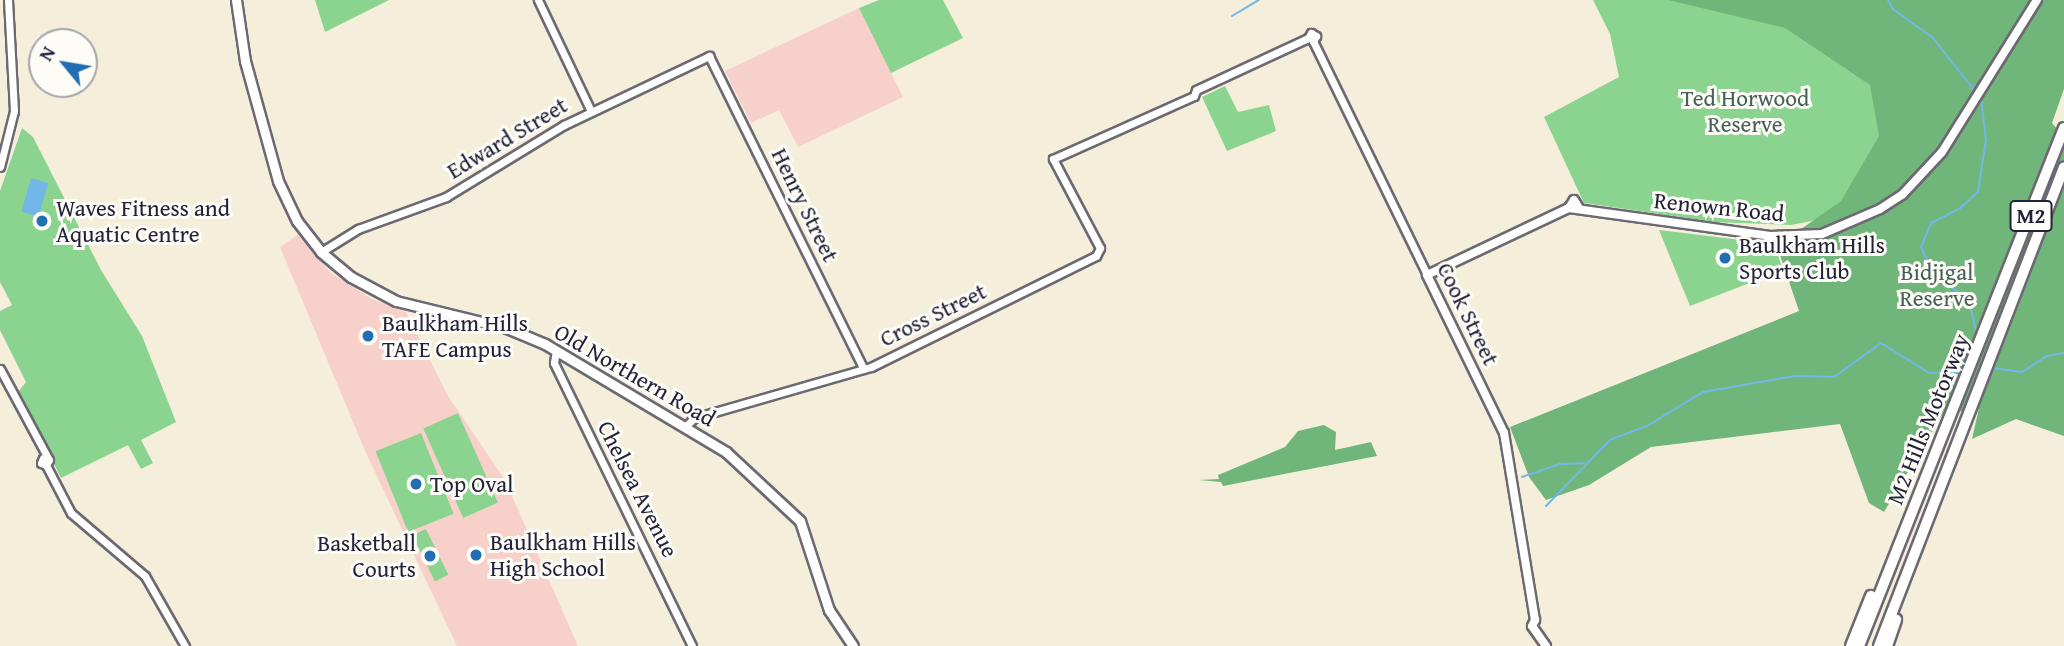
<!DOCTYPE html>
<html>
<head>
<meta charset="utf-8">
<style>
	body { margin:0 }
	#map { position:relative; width:2064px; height:646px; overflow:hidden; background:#f5eedb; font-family:"Gentium Book Plus",serif }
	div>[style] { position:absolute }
	.built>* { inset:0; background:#f7d1c9 }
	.green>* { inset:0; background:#8bd490; transform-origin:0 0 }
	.forest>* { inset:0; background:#70b67a }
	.water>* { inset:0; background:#72b7e8; transform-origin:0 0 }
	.stream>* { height:2px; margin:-1px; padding:0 1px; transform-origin:1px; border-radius:1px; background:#72b7e8 }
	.roads { filter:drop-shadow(2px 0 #6c6973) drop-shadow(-2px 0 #6c6973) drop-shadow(0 2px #6c6973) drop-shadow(0 -2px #6c6973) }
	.tertiary>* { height:7px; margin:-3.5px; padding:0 3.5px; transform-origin:3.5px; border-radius:3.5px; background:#fff }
	.secondary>* { height:8px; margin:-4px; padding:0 4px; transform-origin:4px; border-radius:4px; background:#fff }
	.primary>* { height:9px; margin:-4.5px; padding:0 4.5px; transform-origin:4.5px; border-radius:4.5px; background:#fff }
	.motorway>* { height:10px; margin:-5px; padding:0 5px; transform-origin:5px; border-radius:5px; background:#fff }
	.dots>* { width:19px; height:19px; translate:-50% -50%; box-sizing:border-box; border:4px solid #fdfcf7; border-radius:50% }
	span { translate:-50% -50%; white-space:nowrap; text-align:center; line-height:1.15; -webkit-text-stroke:6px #fdfcf7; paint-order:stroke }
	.shield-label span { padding:2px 5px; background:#fdfcf7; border:2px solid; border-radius:5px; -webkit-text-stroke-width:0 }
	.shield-label { font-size:21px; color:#22223b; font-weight:700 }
	.park-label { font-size:23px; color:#476059 }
	.street-label { font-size:23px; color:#22223b }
	.poi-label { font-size:23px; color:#22223b }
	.left { translate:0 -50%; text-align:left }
	.right { translate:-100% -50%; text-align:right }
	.north { position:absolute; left:28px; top:28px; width:70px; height:70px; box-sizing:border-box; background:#fdfcf7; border:2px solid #a5a5ac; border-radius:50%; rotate:300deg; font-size:19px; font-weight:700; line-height:28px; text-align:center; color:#22223b }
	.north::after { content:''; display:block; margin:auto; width:24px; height:32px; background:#1f6fb2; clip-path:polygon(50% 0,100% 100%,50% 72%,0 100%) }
</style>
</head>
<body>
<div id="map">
	<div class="built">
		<div style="clip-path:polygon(859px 8px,903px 97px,798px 147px,779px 110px,751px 123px,725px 71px)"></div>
		<div style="clip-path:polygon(298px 235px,331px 273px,372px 299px,406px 312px,448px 396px,505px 480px,578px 646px,457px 646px,366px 453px,280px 247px)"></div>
	</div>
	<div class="green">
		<div style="clip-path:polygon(315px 0,389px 0,325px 32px)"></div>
		<div style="clip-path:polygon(879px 0,943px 0,963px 38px,891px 73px,859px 8px)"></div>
		<div style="clip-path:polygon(1593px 0,1762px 0,1879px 64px,1889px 115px,1857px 212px,1791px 225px,1715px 222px,1584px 203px,1544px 117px,1619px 77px,1610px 34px)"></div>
		<div style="clip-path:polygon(1225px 86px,1238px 112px,1269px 105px,1276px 131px,1227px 151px,1202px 97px)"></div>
		<div style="clip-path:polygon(22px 128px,33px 137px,101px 270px,142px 336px,176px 422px,141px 440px,153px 463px,141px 469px,128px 445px,61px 478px,18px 392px,26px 382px,0 330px,0 311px,12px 305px,0 282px,0 191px)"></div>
		<div style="clip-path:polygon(1659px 230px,1774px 244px,1783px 270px,1690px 306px)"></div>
		<div style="left:458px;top:413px;width:98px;height:38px;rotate:66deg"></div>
		<div style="left:421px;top:433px;width:87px;height:49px;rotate:68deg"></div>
		<div style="left:426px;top:529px;width:51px;height:15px;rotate:64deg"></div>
	</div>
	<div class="forest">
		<div style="clip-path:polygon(1668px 0,2064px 0,2064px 89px,2052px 123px,2064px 137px,2064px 436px,2016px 419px,1972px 439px,1979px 408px,1942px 415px,1884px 512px,1869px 503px,1840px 424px,1651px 447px,1589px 485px,1546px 500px,1529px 477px,1510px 427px,1799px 311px,1777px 246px,1841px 201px,1879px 136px,1870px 85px,1785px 28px)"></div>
		<div style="clip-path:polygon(1324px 425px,1336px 432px,1335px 450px,1371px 442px,1377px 456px,1223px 486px,1221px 482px,1199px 480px,1219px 479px,1218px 475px,1285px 447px,1298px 431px)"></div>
	</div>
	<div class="water">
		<div style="left:31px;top:178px;width:18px;height:35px;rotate:16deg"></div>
	</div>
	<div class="stream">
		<div style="left:1888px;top:0;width:10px;rotate:61deg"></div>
		<div style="left:1893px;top:9px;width:49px;rotate:35.9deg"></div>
		<div style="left:1933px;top:38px;width:68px;rotate:51.6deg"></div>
		<div style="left:1232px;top:16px;width:31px;rotate:-31deg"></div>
		<div style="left:1977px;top:334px;width:33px;rotate:-104deg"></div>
		<div style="left:1969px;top:302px;width:50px;rotate:-139.9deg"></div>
		<div style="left:1931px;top:270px;width:25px;rotate:-113deg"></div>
		<div style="left:1921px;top:247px;width:26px;rotate:-67deg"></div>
		<div style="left:1931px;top:223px;width:33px;rotate:-27deg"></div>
		<div style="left:1960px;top:208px;width:24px;rotate:-42deg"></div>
		<div style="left:1978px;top:192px;width:53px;rotate:-81.3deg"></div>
		<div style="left:1986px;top:140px;width:42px;rotate:-96.8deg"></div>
		<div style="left:1993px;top:368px;width:29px;rotate:8deg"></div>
		<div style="left:2022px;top:372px;width:30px;rotate:-33deg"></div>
		<div style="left:2047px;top:356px;width:17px;rotate:-10deg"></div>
		<div style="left:1522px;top:477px;width:39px;rotate:-19deg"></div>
		<div style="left:1559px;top:464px;width:25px;rotate:-2deg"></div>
		<div style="left:1546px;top:506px;width:92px;rotate:-45.9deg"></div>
		<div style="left:1610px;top:440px;width:40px;rotate:-21deg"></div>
		<div style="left:1647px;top:426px;width:66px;rotate:-31.3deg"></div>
		<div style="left:1703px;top:392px;width:93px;rotate:-9.9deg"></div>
		<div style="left:1795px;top:376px;width:39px;rotate:1deg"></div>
		<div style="left:1834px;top:377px;width:58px;rotate:-35.9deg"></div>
		<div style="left:1881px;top:343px;width:57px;rotate:32deg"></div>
		<div style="left:1929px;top:373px;width:32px;rotate:-2deg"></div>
	</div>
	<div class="roads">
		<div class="tertiary">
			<div style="left:538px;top:0;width:123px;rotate:64.5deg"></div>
			<div style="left:1313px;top:41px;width:260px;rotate:64deg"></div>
			<div style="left:1196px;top:90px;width:123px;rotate:-24.9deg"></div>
			<div style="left:1308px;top:38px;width:6px;rotate:-59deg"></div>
			<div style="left:1311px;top:33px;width:6px;rotate:31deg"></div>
			<div style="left:1316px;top:36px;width:6px;rotate:121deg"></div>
			<div style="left:0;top:167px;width:58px;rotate:-76deg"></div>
			<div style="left:14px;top:111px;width:111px;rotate:-93.1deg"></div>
			<div style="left:321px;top:252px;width:44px;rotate:-31.9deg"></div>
			<div style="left:358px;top:229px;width:94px;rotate:-20deg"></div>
			<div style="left:446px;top:197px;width:138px;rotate:-31.4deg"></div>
			<div style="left:564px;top:125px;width:161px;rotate:-25.4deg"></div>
			<div style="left:709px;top:56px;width:349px;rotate:63.7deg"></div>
			<div style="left:556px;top:350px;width:13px;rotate:99deg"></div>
			<div style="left:554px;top:363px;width:315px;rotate:64deg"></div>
			<div style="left:0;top:369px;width:103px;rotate:61.7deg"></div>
			<div style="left:49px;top:460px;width:6px;rotate:121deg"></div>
			<div style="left:686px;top:426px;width:11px;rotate:-45deg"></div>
			<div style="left:694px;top:418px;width:184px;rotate:-16.1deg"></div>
			<div style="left:871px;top:367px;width:251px;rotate:-26.3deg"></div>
			<div style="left:1096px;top:256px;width:9px;rotate:-63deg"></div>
			<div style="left:1100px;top:248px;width:101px;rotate:-117.8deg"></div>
			<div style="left:1053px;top:159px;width:154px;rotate:-24.1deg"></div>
			<div style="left:1194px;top:96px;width:6px;rotate:-72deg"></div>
			<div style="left:43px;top:458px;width:5px;rotate:112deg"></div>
			<div style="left:41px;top:463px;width:5px;rotate:22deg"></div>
			<div style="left:46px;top:465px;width:54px;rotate:62.5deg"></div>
			<div style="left:71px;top:513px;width:97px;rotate:40.4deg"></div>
			<div style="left:145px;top:576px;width:81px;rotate:60.3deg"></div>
		</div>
		<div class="secondary">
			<div style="left:1569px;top:208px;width:203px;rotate:7.9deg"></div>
			<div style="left:1770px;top:236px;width:52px;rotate:-2.2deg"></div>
			<div style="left:1822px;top:234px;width:63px;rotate:-23.3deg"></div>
			<div style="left:1880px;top:209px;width:27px;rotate:-33deg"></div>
			<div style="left:1903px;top:194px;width:57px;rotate:-47.1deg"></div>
			<div style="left:1942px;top:152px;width:179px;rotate:-58deg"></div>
			<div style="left:1569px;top:208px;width:9px;rotate:-58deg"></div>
			<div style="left:1574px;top:200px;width:9px;rotate:58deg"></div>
			<div style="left:1546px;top:646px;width:24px;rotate:-125deg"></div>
			<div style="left:1532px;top:626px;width:7px;rotate:-63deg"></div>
			<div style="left:1535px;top:620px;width:190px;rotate:-99.4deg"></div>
			<div style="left:1504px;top:433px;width:176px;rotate:-116deg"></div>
			<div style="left:1427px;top:275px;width:157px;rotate:-25.3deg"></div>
		</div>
		<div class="primary">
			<div style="left:236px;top:0;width:62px;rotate:81.6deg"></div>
			<div style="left:245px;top:61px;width:124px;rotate:74.6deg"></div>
			<div style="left:278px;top:181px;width:44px;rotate:64.6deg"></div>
			<div style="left:297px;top:221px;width:39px;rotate:52deg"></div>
			<div style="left:321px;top:252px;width:39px;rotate:40deg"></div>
			<div style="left:351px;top:277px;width:51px;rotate:28.1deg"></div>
			<div style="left:396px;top:301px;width:114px;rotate:13.7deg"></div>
			<div style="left:507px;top:328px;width:41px;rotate:22.8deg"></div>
			<div style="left:545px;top:344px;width:211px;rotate:30.8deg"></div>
			<div style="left:726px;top:452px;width:101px;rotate:43deg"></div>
			<div style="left:800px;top:521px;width:94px;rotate:72deg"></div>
			<div style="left:829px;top:610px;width:43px;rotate:56.3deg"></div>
		</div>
		<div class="motorway">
			<div style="left:1851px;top:646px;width:54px;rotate:-68.2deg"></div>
			<div style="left:1859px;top:646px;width:557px;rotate:-68.41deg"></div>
			<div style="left:1879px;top:646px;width:513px;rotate:-68.88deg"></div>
			<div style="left:1887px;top:646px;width:28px;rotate:-71deg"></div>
		</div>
	</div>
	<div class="dots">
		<div style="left:42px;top:221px;background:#1f6fb2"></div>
		<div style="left:1725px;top:258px;background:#1f6fb2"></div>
		<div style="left:368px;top:336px;background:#1f6fb2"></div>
		<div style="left:416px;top:484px;background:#1f6fb2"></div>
		<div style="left:476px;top:555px;background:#1f6fb2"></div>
		<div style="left:430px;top:556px;background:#1f6fb2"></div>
	</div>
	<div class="shield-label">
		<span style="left:2031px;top:216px">M2</span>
	</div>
	<div class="park-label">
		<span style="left:1745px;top:111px">Ted Horwood<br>Reserve</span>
		<span style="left:1937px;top:285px">Bidjigal<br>Reserve</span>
	</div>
	<div class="street-label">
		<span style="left:507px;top:138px;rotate:-31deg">Edward Street</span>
		<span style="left:805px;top:205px;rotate:64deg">Henry Street</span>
		<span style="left:1719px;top:207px;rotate:6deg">Renown Road</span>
		<span style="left:1468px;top:314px;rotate:64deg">Cook Street</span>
		<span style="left:933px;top:315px;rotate:-26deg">Cross Street</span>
		<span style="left:635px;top:375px;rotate:30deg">Old Northern Road</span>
		<span style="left:1928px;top:419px;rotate:-68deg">M2 Hills Motorway</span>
		<span style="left:638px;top:489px;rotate:63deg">Chelsea Avenue</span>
	</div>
	<div class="poi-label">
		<span class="left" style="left:56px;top:221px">Waves Fitness and<br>Aquatic Centre</span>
		<span class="left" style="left:1739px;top:258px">Baulkham Hills<br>Sports Club</span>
		<span class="left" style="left:382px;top:336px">Baulkham Hills<br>TAFE Campus</span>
		<span class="left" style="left:430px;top:484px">Top Oval</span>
		<span class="left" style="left:490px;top:555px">Baulkham Hills<br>High School</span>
		<span class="right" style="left:416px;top:556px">Basketball<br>Courts</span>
	</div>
	<div class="north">N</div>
</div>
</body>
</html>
